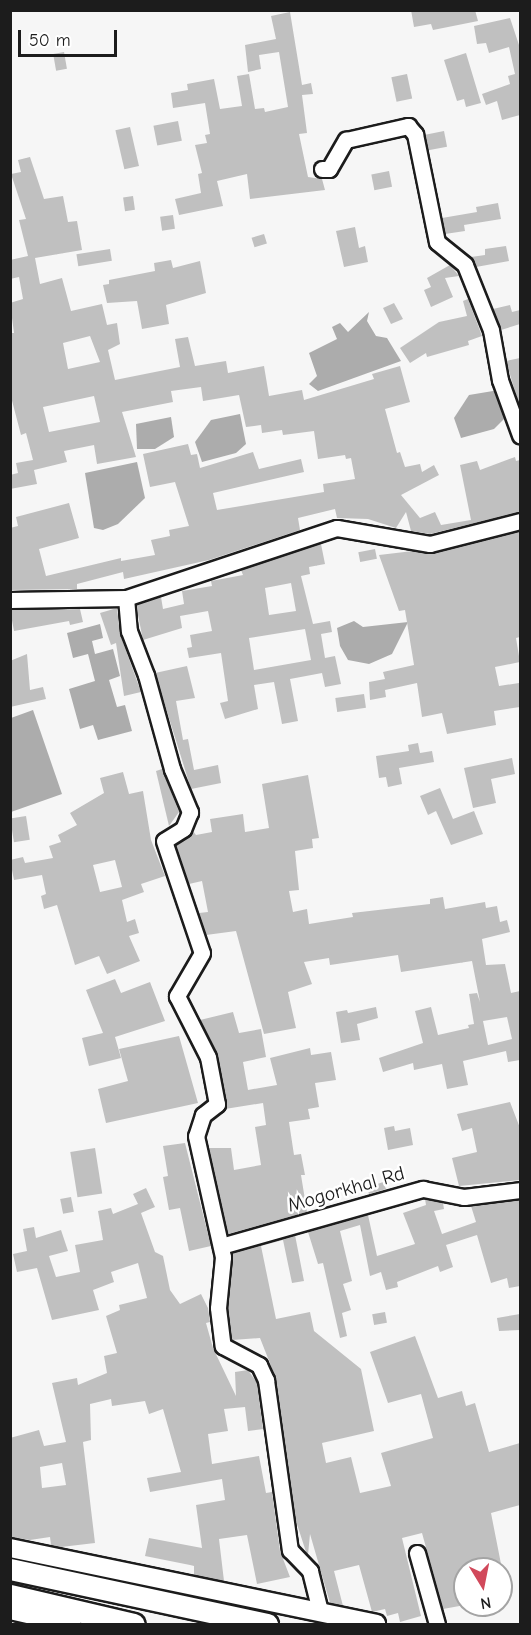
<!DOCTYPE html>
<html>
<head>
<meta charset="utf-8">
<style>
	body { margin:0 }
	#map { position:relative; width:531px; height:1635px; overflow:hidden; background:#f6f6f6; font-family:"Comic Neue",sans-serif }
	div>[style] { position:absolute }
	.water>* { inset:0; background:#acacac }
	.building>* { inset:0; background:#c0c0c0; transform-origin:0 0 }
	.roads { filter:drop-shadow(2px 0 #1c1c1c) drop-shadow(-2px 0 #1c1c1c) drop-shadow(0 2px #1c1c1c) drop-shadow(0 -2px #1c1c1c) }
	.minor>* { height:15px; margin:-7.5px; padding:0 7.5px; transform-origin:7.5px; border-radius:7.5px; background:#fff }
	.major>* { height:18px; margin:-9px; padding:0 9px; transform-origin:9px; border-radius:9px; background:#fff }
	.highway>* { height:21px; margin:-10.5px; padding:0 10.5px; transform-origin:10.5px; border-radius:10.5px; background:#fff }
	span { translate:-50% -50%; white-space:nowrap; text-align:center; line-height:1.15; -webkit-text-stroke:5px #fff; paint-order:stroke }
	.street-label { font-size:20px; color:#1c1c1c }
	.frame { position:absolute; inset:0; border:12px solid #1c1c1c; pointer-events:none }
	.north { position:absolute; left:453px; top:1557px; width:60px; height:60px; box-sizing:border-box; background:#fff; border:2px solid #a4a4a4; border-radius:50%; rotate:170deg; font-size:16px; font-weight:700; line-height:24px; text-align:center; color:#1c1c1c }
	.north::after { content:''; display:block; margin:auto; width:21px; height:27px; background:#d1495b; clip-path:polygon(50% 0,100% 100%,50% 72%,0 100%) }
	.scale { position:absolute; left:18px; top:30px; width:99px; height:27px; box-sizing:border-box; border:3px solid #1c1c1c; border-top:0; padding-left:8px; font-size:18px; line-height:21px; white-space:nowrap; color:#1c1c1c; -webkit-text-stroke:4px #fff; paint-order:stroke }
</style>
</head>
<body>
<div id="map">
	<div class="water">
		<div style="clip-path:polygon(369px 312px,367px 321px,376px 336px,387px 338px,401px 361px,318px 391px,309px 384px,317px 376px,309px 353px,337px 339px,332px 327px,340px 323px,348px 332px)"></div>
		<div style="clip-path:polygon(499px 390px,504px 419px,494px 429px,461px 438px,454px 418px,469px 395px)"></div>
		<div style="clip-path:polygon(240px 414px,246px 444px,236px 453px,202px 462px,195px 442px,211px 420px)"></div>
		<div style="clip-path:polygon(171px 417px,174px 437px,155px 449px,137px 449px,136px 424px)"></div>
		<div style="clip-path:polygon(137px 462px,145px 498px,118px 524px,103px 530px,94px 528px,85px 473px)"></div>
		<div style="clip-path:polygon(354px 621px,363px 627px,408px 622px,392px 654px,369px 664px,348px 660px,340px 646px,337px 628px)"></div>
		<div style="clip-path:polygon(100px 624px,103px 638px,92px 641px,95px 654px,113px 649px,120px 676px,109px 680px,117px 707px,125px 705px,132px 731px,98px 740px,93px 725px,80px 729px,69px 689px,95px 681px,88px 654px,73px 658px,67px 633px)"></div>
		<div style="clip-path:polygon(33px 710px,62px 794px,11px 812px,11px 718px)"></div>
	</div>
	<div class="building">
		<div style="clip-path:polygon(411px 10px,475px 10px,478px 21px,433px 30px,431px 24px,414px 27px)"></div>
		<div style="clip-path:polygon(290px 12px,302px 85px,311px 83px,313px 94px,302px 95px,307px 133px,299px 134px,308px 177px,322px 179px,325px 190px,250px 199px,247px 174px,217px 181px,223px 206px,179px 215px,175px 199px,201px 193px,198px 174px,202px 173px,195px 145px,207px 143px,205px 135px,210px 134px,205px 103px,173px 108px,171px 93px,188px 90px,187px 84px,214px 79px,220px 109px,242px 106px,237px 76px,249px 74px,255px 109px,264px 108px,265px 112px,288px 107px,279px 52px,259px 55px,261px 69px,248px 72px,245px 45px,276px 39px,271px 16px)"></div>
		<div style="clip-path:polygon(510px 18px,520px 48px,520px 115px,502px 120px,497px 101px,486px 105px,482px 94px,510px 84px,508px 76px,515px 74px,509px 47px,489px 53px,486px 43px,477px 44px,474px 26px)"></div>
		<div style="left:64px;top:52px;width:17px;height:11px;rotate:80deg"></div>
		<div style="clip-path:polygon(466px 53px,481px 103px,466px 107px,464px 99px,457px 101px,444px 60px)"></div>
		<div style="left:407px;top:74px;width:25px;height:16px;rotate:78deg"></div>
		<div style="left:178px;top:121px;width:20px;height:25px;rotate:79deg"></div>
		<div style="left:130px;top:127px;width:40px;height:15px;rotate:77deg"></div>
		<div style="left:444px;top:131px;width:16px;height:19px;rotate:79deg"></div>
		<div style="clip-path:polygon(evenodd,30px 157px,44px 199px,63px 196px,68px 222px,77px 221px,82px 250px,35px 258px,40px 284px,62px 278px,71px 311px,102px 304px,107px 325px,117px 323px,120px 344px,108px 350px,115px 380px,180px 367px,175px 339px,188px 337px,195px 366px,226px 361px,228px 373px,264px 366px,269px 396px,302px 390px,304px 400px,374px 379px,372px 374px,400px 366px,410px 402px,385px 409px,397px 453px,400px 452px,405px 467px,420px 464px,422px 472px,434px 465px,439px 475px,401px 495px,420px 518px,435px 512px,441px 525px,471px 520px,460px 465px,477px 461px,480px 470px,515px 457px,516px 461px,520px 460px,520px 512px,430px 534px,411px 531px,406px 512px,396px 528px,368px 519px,337px 518px,335px 509px,298px 518px,300px 530px,209px 560px,124px 579px,123px 572px,77px 584px,77px 589px,10px 590px,10px 528px,18px 526px,16px 517px,69px 503px,79px 538px,39px 549px,46px 576px,121px 558px,121px 561px,155px 555px,151px 540px,170px 536px,169px 530px,189px 526px,175px 482px,150px 487px,143px 454px,188px 444px,191px 455px,197px 454px,200px 468px,253px 452px,259px 469px,301px 459px,304px 472px,213px 493px,217px 510px,324px 492px,323px 484px,355px 479px,351px 458px,346px 459px,345px 455px,318px 459px,314px 431px,283px 435px,282px 430px,262px 433px,261px 425px,246px 427px,239px 395px,203px 401px,201px 387px,171px 391px,173px 402px,122px 412px,136px 457px,97px 464px,94px 445px,64px 451px,67px 462px,34px 470px,37px 484px,10px 489px,10px 475px,18px 473px,16px 463px,33px 460px,26px 433px,21px 435px,10px 393px,10px 333px,14px 333px,10px 303px,23px 299px,19px 277px,10px 279px,10px 260px,28px 256px,19px 220px,26px 219px,11px 174px,21px 172px,18px 160px,30px 157px,90px 336px,100px 362px,68px 369px,63px 343px,90px 336px,30px 157px,94px 396px,100px 422px,49px 432px,43px 407px,94px 396px)"></div>
		<div style="left:389px;top:171px;width:16px;height:18px;rotate:79deg"></div>
		<div style="left:133px;top:196px;width:14px;height:10px;rotate:82deg"></div>
		<div style="clip-path:polygon(498px 203px,501px 219px,464px 225px,465px 231px,445px 234px,442px 218px,477px 212px,476px 207px)"></div>
		<div style="left:173px;top:215px;width:14px;height:13px;rotate:82deg"></div>
		<div style="clip-path:polygon(355px 227px,359px 248px,365px 246px,368px 262px,344px 267px,336px 231px)"></div>
		<div style="left:264px;top:234px;width:10px;height:13px;rotate:73deg"></div>
		<div style="clip-path:polygon(506px 246px,509px 261px,476px 267px,471px 257px,485px 255px,485px 249px)"></div>
		<div style="left:110px;top:249px;width:12px;height:34px;rotate:81deg"></div>
		<div style="clip-path:polygon(171px 260px,173px 268px,200px 261px,206px 293px,166px 305px,169px 324px,142px 329px,137px 301px,107px 303px,103px 285px,109px 284px,109px 280px,155px 271px,154px 263px)"></div>
		<div style="clip-path:polygon(450px 265px,459px 276px,445px 278px,453px 297px,431px 307px,424px 290px,431px 287px,427px 278px)"></div>
		<div style="clip-path:polygon(468px 299px,482px 336px,468px 341px,469px 345px,427px 357px,426px 353px,410px 363px,400px 348px,439px 322px,467px 316px,463px 301px)"></div>
		<div style="clip-path:polygon(394px 303px,403px 319px,391px 324px,383px 308px)"></div>
		<div style="clip-path:polygon(510px 305px,512px 312px,520px 310px,520px 324px,501px 330px,493px 309px)"></div>
		<div style="clip-path:polygon(520px 358px,520px 408px,506px 361px)"></div>
		<div style="clip-path:polygon(520px 531px,520px 637px,516px 638px,520px 662px,495px 667px,499px 686px,519px 683px,520px 707px,494px 711px,496px 725px,447px 734px,442px 713px,422px 717px,417px 683px,385px 690px,386px 697px,370px 700px,369px 682px,385px 679px,383px 672px,414px 665px,405px 610px,399px 611px,379px 555px,413px 551px,432px 553px)"></div>
		<div style="clip-path:polygon(evenodd,321px 544px,325px 564px,309px 567px,310px 574px,301px 576px,313px 624px,330px 621px,332px 632px,321px 634px,325px 658px,335px 656px,341px 684px,325px 687px,322px 673px,290px 679px,298px 721px,282px 724px,274px 682px,254px 685px,258px 709px,225px 719px,220px 703px,228px 701px,221px 653px,189px 658px,187px 648px,192px 647px,190px 635px,212px 631px,208px 611px,180px 616px,182px 628px,143px 640px,136px 605px,161px 597px,163px 609px,184px 604px,182px 591px,212px 586px,211px 581px,243px 575px,241px 570px,321px 544px,291px 583px,296px 611px,269px 615px,265px 588px,291px 583px,321px 544px,305px 629px,311px 660px,254px 670px,249px 638px,305px 629px)"></div>
		<div style="left:375px;top:549px;width:10px;height:17px;rotate:79deg"></div>
		<div style="clip-path:polygon(117px 608px,120px 634px,141px 692px,124px 696px,116px 643px,111px 645px,100px 613px)"></div>
		<div style="clip-path:polygon(80px 609px,83px 622px,70px 625px,69px 621px,14px 631px,10px 610px)"></div>
		<div style="clip-path:polygon(27px 654px,30px 690px,43px 687px,46px 699px,10px 707px,10px 661px)"></div>
		<div style="clip-path:polygon(187px 666px,195px 698px,176px 701px,183px 740px,188px 739px,194px 770px,218px 765px,221px 783px,191px 789px,155px 673px)"></div>
		<div style="left:364px;top:694px;width:14px;height:29px;rotate:82deg"></div>
		<div style="clip-path:polygon(418px 743px,420px 753px,432px 751px,434px 762px,399px 768px,402px 784px,388px 787px,386px 777px,379px 778px,376px 756px,409px 751px,408px 745px)"></div>
		<div style="clip-path:polygon(512px 758px,515px 774px,491px 779px,496px 803px,473px 808px,464px 768px)"></div>
		<div style="clip-path:polygon(162px 769px,179px 812px,169px 826px,156px 771px)"></div>
		<div style="clip-path:polygon(evenodd,123px 772px,129px 794px,143px 791px,151px 840px,165px 876px,141px 884px,144px 892px,122px 900px,127px 922px,135px 919px,139px 933px,129px 936px,140px 961px,107px 974px,99px 956px,75px 965px,57px 905px,44px 909px,41px 896px,46px 894px,42px 875px,14px 880px,10px 860px,23px 857px,25px 863px,53px 858px,49px 846px,61px 842px,58px 835px,77px 825px,70px 813px,104px 793px,100px 778px,123px 772px,115px 860px,122px 887px,100px 892px,93px 865px,115px 860px)"></div>
		<div style="clip-path:polygon(evenodd,308px 775px,319px 838px,312px 839px,313px 848px,295px 851px,299px 890px,289px 891px,293px 912px,307px 909px,309px 924px,353px 917px,352px 913px,430px 904px,430px 899px,443px 897px,445px 909px,485px 902px,486px 908px,497px 906px,500px 922px,507px 920px,510px 932px,482px 939px,486px 965px,505px 964px,511px 993px,520px 991px,520px 1060px,508px 1062px,506px 1051px,463px 1061px,468px 1085px,447px 1089px,442px 1064px,414px 1070px,413px 1063px,383px 1072px,379px 1058px,423px 1043px,415px 1011px,431px 1007px,438px 1035px,469px 1028px,468px 1025px,474px 1024px,469px 994px,477px 993px,480px 1002px,472px 961px,401px 972px,398px 955px,330px 965px,329px 958px,304px 962px,312px 984px,288px 992px,296px 1028px,264px 1034px,236px 931px,206px 935px,199px 913px,208px 912px,202px 881px,189px 884px,176px 845px,193px 831px,196px 835px,212px 832px,210px 819px,243px 814px,245px 832px,269px 828px,262px 784px,308px 775px,507px 1017px,512px 1039px,488px 1045px,483px 1021px,507px 1017px)"></div>
		<div style="clip-path:polygon(440px 788px,453px 819px,474px 811px,483px 834px,451px 845px,436px 811px,428px 815px,420px 796px)"></div>
		<div style="left:26px;top:816px;width:24px;height:16px;rotate:81deg"></div>
		<div style="clip-path:polygon(115px 979px,121px 993px,150px 982px,165px 1021px,115px 1037px,121px 1058px,89px 1066px,82px 1038px,103px 1033px,86px 990px)"></div>
		<div style="clip-path:polygon(376px 1007px,378px 1018px,357px 1024px,360px 1040px,341px 1043px,336px 1012px,347px 1010px,348px 1013px)"></div>
		<div style="clip-path:polygon(233px 1012px,239px 1033px,261px 1029px,266px 1057px,243px 1062px,248px 1090px,277px 1085px,270px 1058px,310px 1048px,311px 1055px,331px 1052px,336px 1080px,315px 1083px,319px 1107px,308px 1109px,310px 1119px,289px 1122px,294px 1155px,301px 1154px,305px 1175px,301px 1175px,307px 1212px,228px 1234px,209px 1148px,231px 1148px,234px 1170px,261px 1165px,255px 1127px,266px 1125px,263px 1103px,225px 1109px,218px 1055px,200px 1020px)"></div>
		<div style="clip-path:polygon(179px 1036px,198px 1103px,106px 1123px,98px 1089px,128px 1081px,119px 1049px)"></div>
		<div style="clip-path:polygon(510px 1102px,520px 1128px,520px 1180px,459px 1186px,452px 1158px,477px 1152px,472px 1128px,462px 1131px,457px 1114px)"></div>
		<div style="clip-path:polygon(394px 1126px,395px 1131px,410px 1128px,413px 1145px,388px 1150px,384px 1128px)"></div>
		<div style="clip-path:polygon(185px 1143px,211px 1246px,189px 1251px,180px 1208px,169px 1210px,163px 1177px,168px 1176px,163px 1146px)"></div>
		<div style="left:95px;top:1148px;width:46px;height:25px;rotate:81deg"></div>
		<div style="clip-path:polygon(383px 1182px,386px 1189px,369px 1194px,367px 1188px)"></div>
		<div style="clip-path:polygon(evenodd,146px 1188px,155px 1207px,141px 1213px,155px 1252px,163px 1256px,170px 1290px,180px 1304px,201px 1294px,208px 1308px,210px 1322px,206px 1323px,213px 1348px,236px 1396px,235px 1372px,248px 1370px,257px 1383px,263px 1429px,248px 1431px,245px 1407px,224px 1409px,228px 1431px,208px 1434px,212px 1464px,259px 1456px,266px 1493px,272px 1492px,280px 1551px,290px 1577px,257px 1584px,247px 1535px,219px 1539px,224px 1581px,194px 1575px,194px 1566px,190px 1565px,145px 1556px,149px 1538px,202px 1548px,196px 1505px,225px 1500px,222px 1479px,150px 1492px,147px 1478px,181px 1472px,163px 1409px,149px 1414px,145px 1401px,112px 1406px,111px 1399px,90px 1404px,91px 1440px,83px 1442px,95px 1543px,61px 1547px,51px 1545px,50px 1537px,30px 1540px,10px 1537px,10px 1438px,39px 1430px,44px 1446px,66px 1442px,52px 1383px,77px 1378px,78px 1385px,107px 1373px,104px 1356px,117px 1353px,106px 1316px,120px 1310px,119px 1305px,147px 1298px,138px 1263px,111px 1272px,114px 1282px,93px 1290px,99px 1310px,52px 1320px,37px 1268px,17px 1272px,13px 1254px,27px 1251px,23px 1229px,34px 1227px,36px 1238px,61px 1230px,68px 1251px,49px 1256px,56px 1277px,80px 1272px,75px 1245px,103px 1240px,98px 1211px,111px 1208px,113px 1214px,138px 1204px,133px 1194px,146px 1188px,62px 1463px,66px 1485px,42px 1488px,40px 1467px,62px 1463px)"></div>
		<div style="left:71px;top:1197px;width:15px;height:11px;rotate:79deg"></div>
		<div style="clip-path:polygon(425px 1199px,443px 1203px,444px 1209px,434px 1211px,442px 1234px,476px 1222px,471px 1206px,520px 1200px,520px 1286px,509px 1288px,507px 1278px,491px 1283px,477px 1235px,446px 1245px,453px 1267px,440px 1272px,438px 1266px,397px 1282px,398px 1287px,386px 1290px,381px 1272px,370px 1276px,360px 1225px,340px 1231px,352px 1281px,343px 1284px,351px 1310px,342px 1313px,347px 1336px,340px 1338px,323px 1263px,318px 1264px,308px 1232px,368px 1215px,377px 1256px,415px 1244px,403px 1213px,426px 1205px)"></div>
		<div style="clip-path:polygon(295px 1235px,304px 1281px,292px 1283px,283px 1240px,261px 1246px,276px 1319px,310px 1312px,314px 1331px,361px 1369px,374px 1431px,322px 1443px,326px 1463px,351px 1457px,360px 1493px,391px 1486px,381px 1453px,433px 1438px,421px 1394px,388px 1403px,370px 1352px,415px 1336px,438px 1398px,462px 1391px,466px 1406px,475px 1403px,489px 1452px,520px 1443px,520px 1505px,491px 1513px,502px 1569px,465px 1569px,465px 1605px,443px 1609px,422px 1533px,402px 1538px,421px 1616px,400px 1622px,398px 1613px,387px 1616px,385px 1609px,372px 1612px,359px 1565px,334px 1571px,343px 1606px,330px 1603px,310px 1534px,308px 1555px,306px 1552px,295px 1518px,275px 1376px,260px 1338px,232px 1340px,228px 1308px,232px 1253px)"></div>
		<div style="left:385px;top:1312px;width:11px;height:13px;rotate:80deg"></div>
		<div style="clip-path:polygon(520px 1314px,520px 1330px,499px 1331px,497px 1318px)"></div>
	</div>
	<div class="roads">
		<div class="minor">
			<div style="left:322px;top:169px;width:7px"></div>
			<div style="left:329px;top:169px;width:34px;rotate:-60deg"></div>
			<div style="left:346px;top:140px;width:64px;rotate:-12.7deg"></div>
			<div style="left:408px;top:126px;width:11px;rotate:49deg"></div>
			<div style="left:415px;top:134px;width:110px;rotate:78.5deg"></div>
			<div style="left:437px;top:242px;width:36px;rotate:39deg"></div>
			<div style="left:465px;top:265px;width:70px;rotate:68.2deg"></div>
			<div style="left:491px;top:330px;width:51px;rotate:79.8deg"></div>
			<div style="left:500px;top:380px;width:59px;rotate:70deg"></div>
			<div style="left:126px;top:598px;width:33px;rotate:85deg"></div>
			<div style="left:129px;top:631px;width:47px;rotate:68.9deg"></div>
			<div style="left:146px;top:675px;width:98px;rotate:74.5deg"></div>
			<div style="left:172px;top:769px;width:47px;rotate:67.3deg"></div>
			<div style="left:190px;top:812px;width:18px;rotate:112deg"></div>
			<div style="left:183px;top:829px;width:22px;rotate:148deg"></div>
			<div style="left:164px;top:841px;width:118px;rotate:71.3deg"></div>
			<div style="left:202px;top:953px;width:50px;rotate:120.2deg"></div>
			<div style="left:177px;top:996px;width:68px;rotate:63.1deg"></div>
			<div style="left:208px;top:1057px;width:48px;rotate:79.2deg"></div>
			<div style="left:217px;top:1104px;width:18px;rotate:142deg"></div>
			<div style="left:203px;top:1115px;width:22px;rotate:108deg"></div>
			<div style="left:196px;top:1136px;width:124px;rotate:77.4deg"></div>
			<div style="left:223px;top:1257px;width:51px;rotate:95.6deg"></div>
			<div style="left:218px;top:1308px;width:38px;rotate:83deg"></div>
			<div style="left:223px;top:1346px;width:41px;rotate:27.8deg"></div>
			<div style="left:259px;top:1365px;width:17px;rotate:65deg"></div>
			<div style="left:266px;top:1380px;width:172px;rotate:82deg"></div>
			<div style="left:290px;top:1550px;width:29px;rotate:46deg"></div>
			<div style="left:310px;top:1571px;width:41px;rotate:76deg"></div>
			<div style="left:10px;top:600px;width:116px;rotate:-1deg"></div>
			<div style="left:126px;top:598px;width:222px;rotate:-18.4deg"></div>
			<div style="left:337px;top:528px;width:94px;rotate:9.8deg"></div>
			<div style="left:430px;top:544px;width:93px;rotate:-14.3deg"></div>
			<div style="left:221px;top:1246px;width:210px;rotate:-15.8deg"></div>
			<div style="left:423px;top:1189px;width:42px;rotate:11deg"></div>
			<div style="left:464px;top:1197px;width:56px;rotate:-7.1deg"></div>
			<div style="left:417px;top:1553px;width:74px;rotate:74.3deg"></div>
		</div>
		<div class="major">
			<div style="left:10px;top:1548px;width:374px;rotate:11.7deg"></div>
			<div style="left:10px;top:1610px;width:63px;rotate:12.9deg"></div>
		</div>
		<div class="highway">
			<div style="left:10px;top:1569px;width:263px;rotate:12.1deg"></div>
			<div style="left:10px;top:1595px;width:127px;rotate:13.2deg"></div>
		</div>
	</div>
	<div class="street-label">
		<span style="left:346px;top:1189px;rotate:-16deg">Mogorkhal Rd</span>
	</div>
	<div class="frame"></div>
	<div class="north">N</div>
	<div class="scale">50 m</div>
</div>
</body>
</html>
